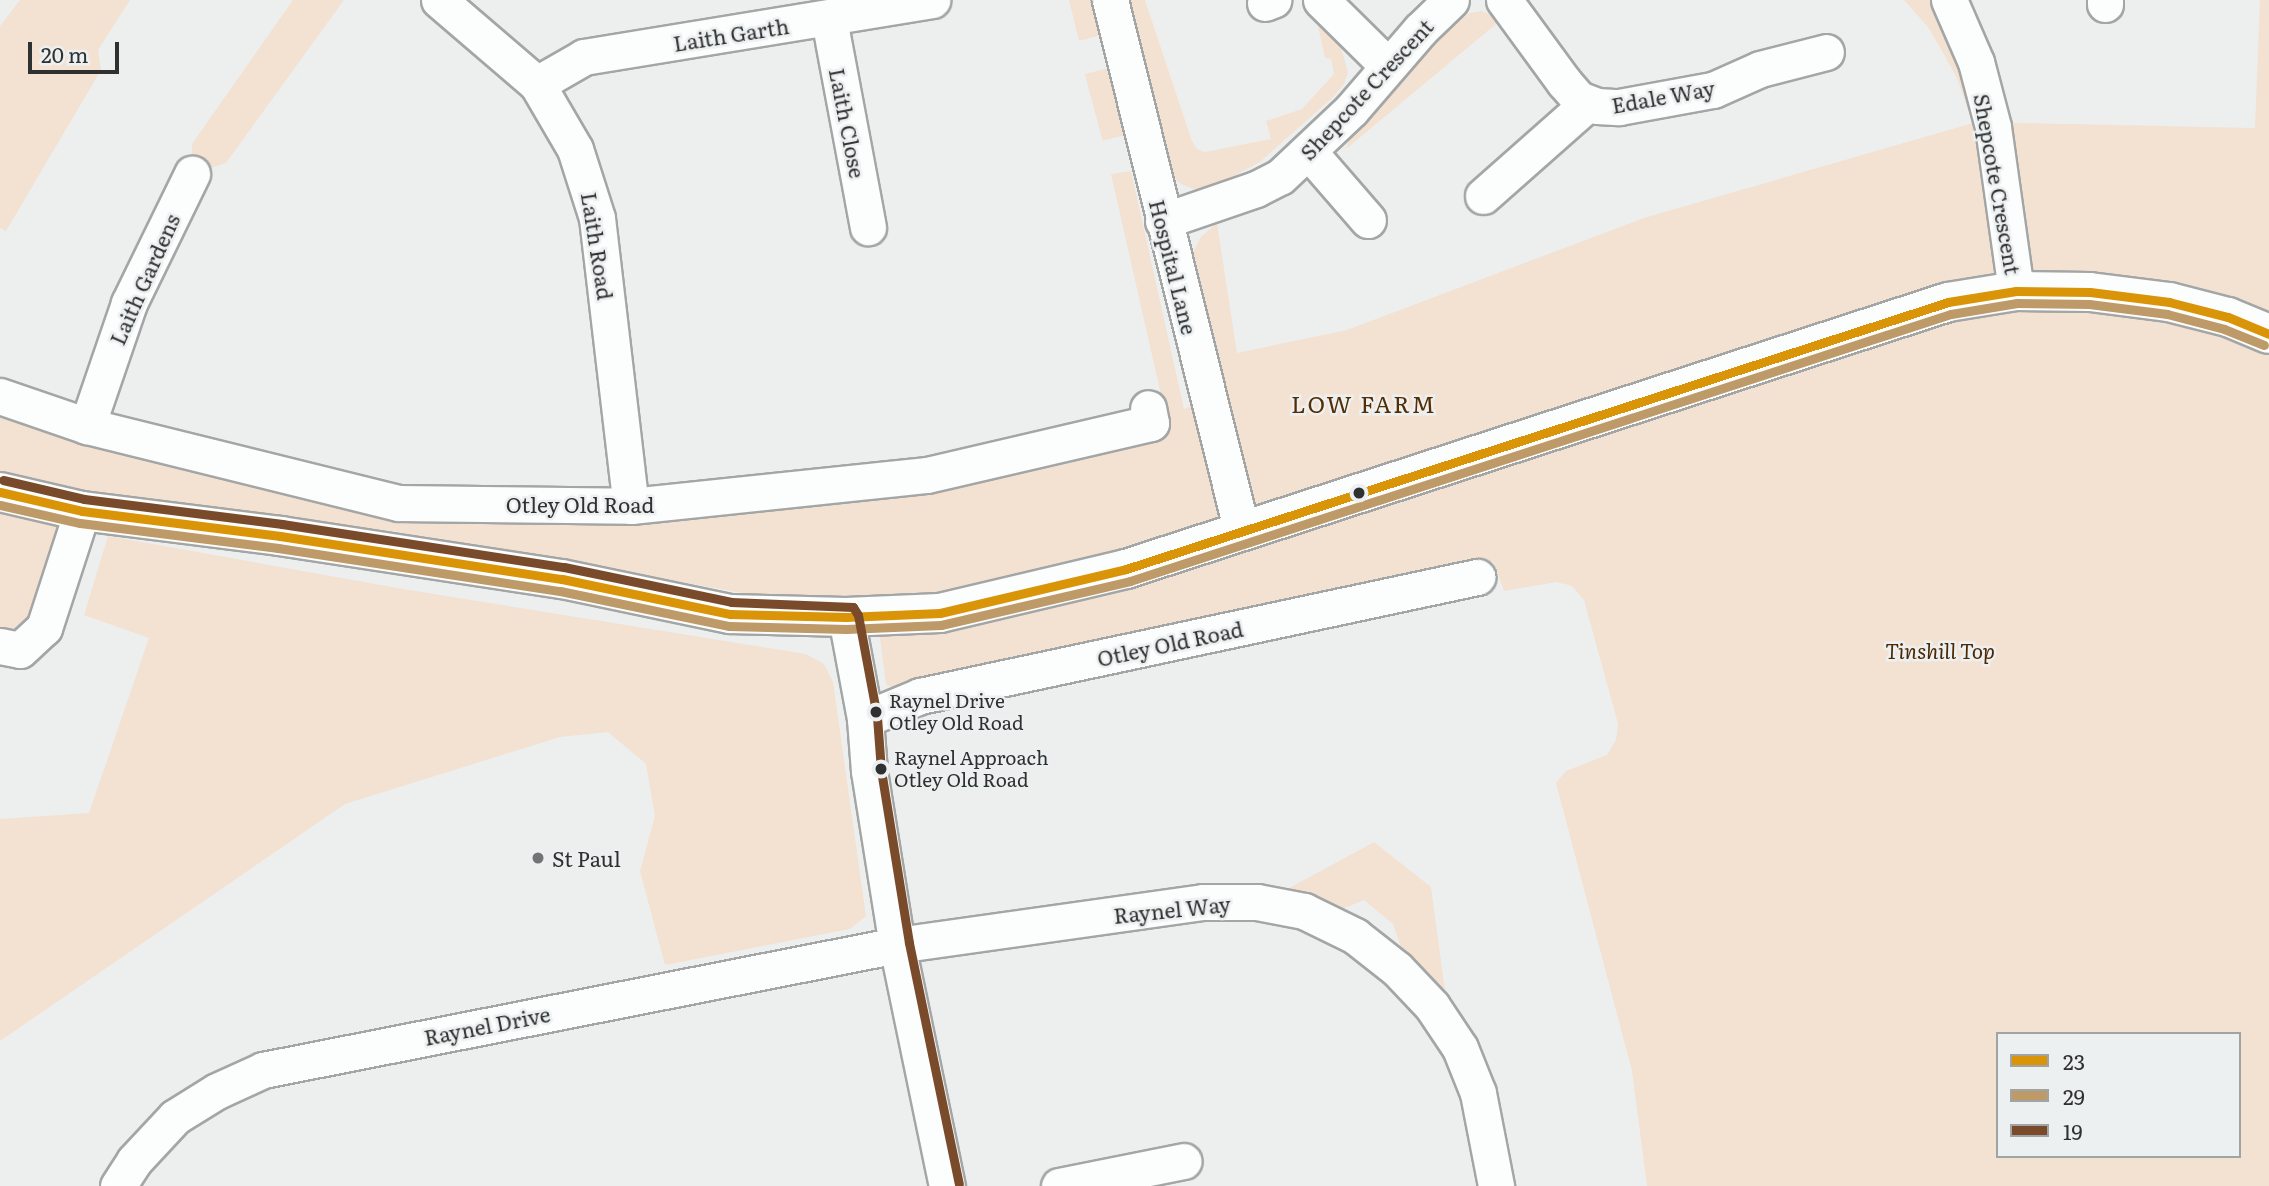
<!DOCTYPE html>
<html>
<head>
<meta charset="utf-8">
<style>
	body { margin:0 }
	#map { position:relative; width:2269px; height:1186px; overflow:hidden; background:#edefef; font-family:Literata,serif }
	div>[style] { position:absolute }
	.green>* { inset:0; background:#f3e1d2; transform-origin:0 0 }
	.roads { filter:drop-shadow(2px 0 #a4a6a6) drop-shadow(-2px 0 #a4a6a6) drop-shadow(0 2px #a4a6a6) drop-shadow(0 -2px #a4a6a6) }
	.minor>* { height:35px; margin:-17.5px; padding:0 17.5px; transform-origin:17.5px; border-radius:17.5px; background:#fcfdfd }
	.tertiary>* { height:38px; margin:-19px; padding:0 19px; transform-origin:19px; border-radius:19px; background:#fcfdfd }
	.bus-1>* { height:9px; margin:-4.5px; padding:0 4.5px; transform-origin:4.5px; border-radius:4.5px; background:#d99407 }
	.bus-2>* { height:9px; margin:-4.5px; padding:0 4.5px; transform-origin:4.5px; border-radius:4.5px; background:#bd9a67 }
	.bus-3>* { height:9px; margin:-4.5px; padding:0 4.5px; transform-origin:4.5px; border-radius:4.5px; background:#7a4b2a }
	.dots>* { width:19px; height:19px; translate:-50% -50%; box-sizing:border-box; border:4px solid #ecf0f0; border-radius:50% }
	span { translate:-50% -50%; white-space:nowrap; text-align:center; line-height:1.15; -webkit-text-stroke:5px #ecf0f0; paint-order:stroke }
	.bus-label { font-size:19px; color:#2f3131 }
	.left { translate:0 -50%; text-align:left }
	.street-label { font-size:21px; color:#2f3131 }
	.park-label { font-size:21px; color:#4e2904; font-style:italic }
	.poi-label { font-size:21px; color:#2f3131 }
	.neighbourhood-label { font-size:23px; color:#562d00; letter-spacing:2px }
	.legend { position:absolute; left:1996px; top:1032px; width:245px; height:126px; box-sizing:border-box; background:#ecf0f0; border:2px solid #a0a4a4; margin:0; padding:9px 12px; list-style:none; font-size:21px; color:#2f3131 }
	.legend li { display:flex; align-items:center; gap:14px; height:35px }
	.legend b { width:35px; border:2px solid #a0a4a4 }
	.scale { position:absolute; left:28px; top:42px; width:91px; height:32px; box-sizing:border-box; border:4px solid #2f3131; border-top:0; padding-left:9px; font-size:21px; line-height:24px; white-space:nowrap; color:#2f3131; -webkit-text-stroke:5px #ecf0f0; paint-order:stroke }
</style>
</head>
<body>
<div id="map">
	<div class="green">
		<div style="clip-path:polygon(20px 0,130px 0,98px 50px,101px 70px,6px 231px,0 228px,0 26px)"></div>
		<div style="clip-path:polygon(293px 0,344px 0,226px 163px,192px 174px,192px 144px)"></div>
		<div style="clip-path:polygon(1069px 0,1092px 0,1101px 35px,1079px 41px)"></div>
		<div style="clip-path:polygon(1122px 0,1145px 0,1192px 141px,1197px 149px,1205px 152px,1271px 139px,1266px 121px,1302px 109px,1334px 74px,1331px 59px,1325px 58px,1318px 26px,1341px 48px,1348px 72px,1344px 84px,1333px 97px,1260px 162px,1207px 190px,1193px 189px,1181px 184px,1164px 168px)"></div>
		<div style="clip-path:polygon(evenodd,1904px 0,1930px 0,1945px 25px,1980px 122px,2255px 128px,2260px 0,2269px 0,2269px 1186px,1647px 1186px,1632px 1071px,1556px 783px,1566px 771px,1607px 755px,1616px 740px,1618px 724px,1584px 600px,1572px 586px,1557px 582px,1504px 591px,1494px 562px,1267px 609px,900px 693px,886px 684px,875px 600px,777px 599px,399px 532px,71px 488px,62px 532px,33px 620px,13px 632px,0 631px,0 396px,398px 503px,927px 475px,1166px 417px,1111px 174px,1131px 171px,1184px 409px,1219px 394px,1189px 260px,1201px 237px,1217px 223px,1237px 353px,1347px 330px,1644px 218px,1973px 123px,1957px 78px,1942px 51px,1928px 27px,1904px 0,1998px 1034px,2239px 1034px,2239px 1156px,1998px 1156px,1998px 1034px)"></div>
		<div style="clip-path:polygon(1481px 11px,1502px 19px,1346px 149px,1352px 132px,1365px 116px,1402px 81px,1448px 28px,1470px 13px)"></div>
		<div style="left:1108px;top:68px;width:69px;height:24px;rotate:75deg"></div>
		<div style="clip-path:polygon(108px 536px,403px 589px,806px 654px,824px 664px,833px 682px,866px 916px,850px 929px,665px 965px,640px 871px,655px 816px,646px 764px,608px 732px,560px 737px,345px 804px,0 1041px,0 819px,89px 813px,149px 638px,84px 615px)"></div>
		<div style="clip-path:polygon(1374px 842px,1431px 887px,1445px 991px,1401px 947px,1393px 924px,1364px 900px,1342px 909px,1280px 893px)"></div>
	</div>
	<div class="roads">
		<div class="minor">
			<div style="left:439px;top:0;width:129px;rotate:40.6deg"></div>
			<div style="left:537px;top:84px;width:75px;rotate:59.7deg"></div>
			<div style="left:575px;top:149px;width:72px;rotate:72.3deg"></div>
			<div style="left:597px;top:218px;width:290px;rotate:83.3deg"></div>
			<div style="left:1110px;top:0;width:548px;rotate:76.07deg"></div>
			<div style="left:1321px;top:0;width:94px;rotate:44.6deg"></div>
			<div style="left:1504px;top:0;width:102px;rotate:53.8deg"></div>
			<div style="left:1564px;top:82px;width:23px;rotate:49deg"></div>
			<div style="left:1579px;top:99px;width:19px;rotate:21deg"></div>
			<div style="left:1597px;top:106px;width:22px;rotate:3deg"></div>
			<div style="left:1619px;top:107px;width:96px;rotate:-10.3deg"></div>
			<div style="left:1713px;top:90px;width:51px;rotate:-24.1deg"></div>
			<div style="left:1760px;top:69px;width:68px;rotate:-14.4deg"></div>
			<div style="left:1949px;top:0;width:68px;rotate:66.5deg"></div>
			<div style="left:1976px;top:62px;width:67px;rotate:75.3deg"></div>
			<div style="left:1993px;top:127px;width:166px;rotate:82deg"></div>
			<div style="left:2105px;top:0;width:4px;rotate:90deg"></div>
			<div style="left:1265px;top:3px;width:9px;rotate:-21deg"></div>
			<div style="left:829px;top:19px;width:212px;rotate:79.4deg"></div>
			<div style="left:537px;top:84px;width:54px;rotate:-29.9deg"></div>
			<div style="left:584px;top:57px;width:353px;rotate:-9.3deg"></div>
			<div style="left:1309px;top:152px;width:90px;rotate:49.1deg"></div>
			<div style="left:1483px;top:196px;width:139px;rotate:-41.5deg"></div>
			<div style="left:1163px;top:221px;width:98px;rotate:-19deg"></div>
			<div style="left:1256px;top:189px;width:27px;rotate:-27deg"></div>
			<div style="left:1280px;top:177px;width:98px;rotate:-43.3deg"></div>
			<div style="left:1351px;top:110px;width:106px;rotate:-49.2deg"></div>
			<div style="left:1420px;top:30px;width:43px;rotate:-44.1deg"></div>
			<div style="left:0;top:396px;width:92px;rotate:19deg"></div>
			<div style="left:87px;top:426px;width:320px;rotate:13.9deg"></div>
			<div style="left:398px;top:503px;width:233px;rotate:0.7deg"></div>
			<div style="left:631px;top:506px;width:298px;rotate:-6deg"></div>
			<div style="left:927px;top:475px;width:230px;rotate:-13.1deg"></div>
			<div style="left:1151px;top:423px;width:15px;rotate:-101deg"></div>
			<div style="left:87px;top:426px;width:130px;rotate:-71.1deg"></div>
			<div style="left:129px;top:303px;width:144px;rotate:-64deg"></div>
			<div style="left:846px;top:617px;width:104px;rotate:79.4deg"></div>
			<div style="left:865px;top:719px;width:52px;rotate:85.6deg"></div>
			<div style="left:869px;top:771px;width:176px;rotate:80.9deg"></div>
			<div style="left:897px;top:945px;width:246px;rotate:78.3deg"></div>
			<div style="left:0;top:646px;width:20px;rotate:11deg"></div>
			<div style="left:20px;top:650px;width:33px;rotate:-43deg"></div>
			<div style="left:44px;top:628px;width:123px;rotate:-72deg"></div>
			<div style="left:865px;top:719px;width:60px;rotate:-22.7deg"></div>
			<div style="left:920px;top:696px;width:570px;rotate:-12.06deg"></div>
			<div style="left:118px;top:1186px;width:30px;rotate:-57deg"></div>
			<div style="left:134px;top:1161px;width:60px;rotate:-47deg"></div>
			<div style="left:175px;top:1117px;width:49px;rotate:-31.8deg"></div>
			<div style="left:217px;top:1091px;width:51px;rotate:-24.5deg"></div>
			<div style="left:263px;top:1070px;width:646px;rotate:-11.15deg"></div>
			<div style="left:897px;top:945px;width:309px;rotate:-8deg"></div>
			<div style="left:1203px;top:902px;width:54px"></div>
			<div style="left:1257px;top:902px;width:48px;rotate:10.8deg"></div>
			<div style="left:1304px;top:911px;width:57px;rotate:26.1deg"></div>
			<div style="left:1355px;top:936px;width:53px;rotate:38.2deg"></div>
			<div style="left:1397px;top:969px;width:51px;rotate:46.6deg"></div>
			<div style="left:1432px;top:1006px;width:50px;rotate:56.3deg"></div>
			<div style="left:1460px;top:1048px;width:48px;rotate:68.2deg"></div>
			<div style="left:1478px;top:1093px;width:95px;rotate:79deg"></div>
			<div style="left:1059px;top:1186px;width:127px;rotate:-11.3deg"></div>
		</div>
		<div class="tertiary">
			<div style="left:0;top:492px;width:84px;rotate:13deg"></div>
			<div style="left:82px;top:511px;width:200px;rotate:7.2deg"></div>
			<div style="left:280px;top:536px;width:285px;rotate:8.7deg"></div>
			<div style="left:562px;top:579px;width:172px;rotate:11.8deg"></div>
			<div style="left:730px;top:614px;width:116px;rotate:1.5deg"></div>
			<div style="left:846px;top:617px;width:94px;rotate:-2.4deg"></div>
			<div style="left:940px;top:613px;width:191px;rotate:-13.3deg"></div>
			<div style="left:1126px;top:569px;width:864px;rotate:-17.99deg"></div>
			<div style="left:1948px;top:302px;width:69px;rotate:-9.2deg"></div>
			<div style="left:2016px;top:291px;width:74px;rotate:0.8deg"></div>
			<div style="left:2090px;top:292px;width:80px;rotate:7.2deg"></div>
			<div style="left:2169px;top:302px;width:61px;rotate:14.3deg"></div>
			<div style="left:2228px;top:317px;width:44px;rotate:22.5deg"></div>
		</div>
	</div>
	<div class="bus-1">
		<div style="left:0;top:492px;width:84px;rotate:13deg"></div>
		<div style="left:82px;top:511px;width:200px;rotate:7.2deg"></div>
		<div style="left:280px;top:536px;width:285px;rotate:8.7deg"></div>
		<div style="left:562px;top:579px;width:172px;rotate:11.8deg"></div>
		<div style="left:730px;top:614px;width:116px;rotate:1.5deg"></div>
		<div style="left:846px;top:617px;width:94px;rotate:-2.4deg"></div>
		<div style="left:940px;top:613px;width:191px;rotate:-13.3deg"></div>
		<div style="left:1126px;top:569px;width:864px;rotate:-17.99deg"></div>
		<div style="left:1948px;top:302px;width:69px;rotate:-9.2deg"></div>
		<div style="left:2016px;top:291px;width:74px;rotate:0.8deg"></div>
		<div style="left:2090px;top:292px;width:80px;rotate:7.2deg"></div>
		<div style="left:2169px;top:302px;width:61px;rotate:14.3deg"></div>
		<div style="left:2228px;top:317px;width:44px;rotate:22.5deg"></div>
	</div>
	<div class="bus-2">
		<div style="left:0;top:505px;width:82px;rotate:12.7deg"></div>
		<div style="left:80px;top:523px;width:200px;rotate:7.2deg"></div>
		<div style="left:278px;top:548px;width:285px;rotate:8.7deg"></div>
		<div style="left:560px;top:591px;width:173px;rotate:11.7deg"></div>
		<div style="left:729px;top:626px;width:117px;rotate:1.5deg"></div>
		<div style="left:846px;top:629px;width:95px;rotate:-2.4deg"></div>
		<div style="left:941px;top:625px;width:194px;rotate:-13.1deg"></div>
		<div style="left:1130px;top:581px;width:863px;rotate:-18.02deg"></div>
		<div style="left:1951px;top:314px;width:67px;rotate:-9.5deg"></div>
		<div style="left:2017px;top:303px;width:72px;rotate:0.8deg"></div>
		<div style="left:2089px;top:304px;width:79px;rotate:7.3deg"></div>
		<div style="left:2167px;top:314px;width:59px;rotate:14.7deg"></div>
		<div style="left:2224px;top:329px;width:43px;rotate:21.8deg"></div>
	</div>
	<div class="bus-3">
		<div style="left:3px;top:480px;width:83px;rotate:13.2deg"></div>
		<div style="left:84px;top:499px;width:200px;rotate:7.2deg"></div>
		<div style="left:282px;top:524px;width:285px;rotate:8.7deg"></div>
		<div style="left:564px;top:567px;width:171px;rotate:11.8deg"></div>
		<div style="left:731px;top:602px;width:122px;rotate:2.3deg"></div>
		<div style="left:853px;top:607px;width:9px;rotate:58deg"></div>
		<div style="left:858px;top:615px;width:104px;rotate:79.4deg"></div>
		<div style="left:877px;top:717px;width:53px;rotate:85.7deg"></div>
		<div style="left:881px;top:770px;width:175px;rotate:80.8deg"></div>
		<div style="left:909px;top:943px;width:246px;rotate:78.3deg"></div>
	</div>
	<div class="dots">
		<div style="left:1359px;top:493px;background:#2f3131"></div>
		<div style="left:876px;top:712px;background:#2f3131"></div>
		<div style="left:881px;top:769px;background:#2f3131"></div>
		<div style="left:538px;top:858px;background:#727474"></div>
	</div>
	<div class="bus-label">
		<span class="left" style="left:889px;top:712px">Raynel Drive<br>Otley Old Road</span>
		<span class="left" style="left:894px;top:769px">Raynel Approach<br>Otley Old Road</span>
	</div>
	<div class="street-label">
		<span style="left:731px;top:34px;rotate:-9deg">Laith Garth</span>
		<span style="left:1366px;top:89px;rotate:-47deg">Shepcote Crescent</span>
		<span style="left:1663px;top:96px;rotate:-10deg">Edale Way</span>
		<span style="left:848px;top:123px;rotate:79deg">Laith Close</span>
		<span style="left:1998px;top:184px;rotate:80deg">Shepcote Crescent</span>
		<span style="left:598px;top:246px;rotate:81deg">Laith Road</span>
		<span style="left:1174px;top:267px;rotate:76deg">Hospital Lane</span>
		<span style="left:144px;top:279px;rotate:-66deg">Laith Gardens</span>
		<span style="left:580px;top:504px">Otley Old Road</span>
		<span style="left:1170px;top:643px;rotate:-12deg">Otley Old Road</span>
		<span style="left:1172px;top:909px;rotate:-6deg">Raynel Way</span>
		<span style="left:487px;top:1025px;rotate:-11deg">Raynel Drive</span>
	</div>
	<div class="park-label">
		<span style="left:1940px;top:650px">Tinshill Top</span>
	</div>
	<div class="poi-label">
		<span class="left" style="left:552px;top:858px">St Paul</span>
	</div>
	<div class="neighbourhood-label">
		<span style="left:1364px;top:403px">LOW FARM</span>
	</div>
	<ul class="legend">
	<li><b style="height:9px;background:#d99407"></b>23</li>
	<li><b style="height:9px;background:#bd9a67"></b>29</li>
	<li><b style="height:9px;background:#7a4b2a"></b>19</li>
	</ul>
	<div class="scale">20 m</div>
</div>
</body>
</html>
